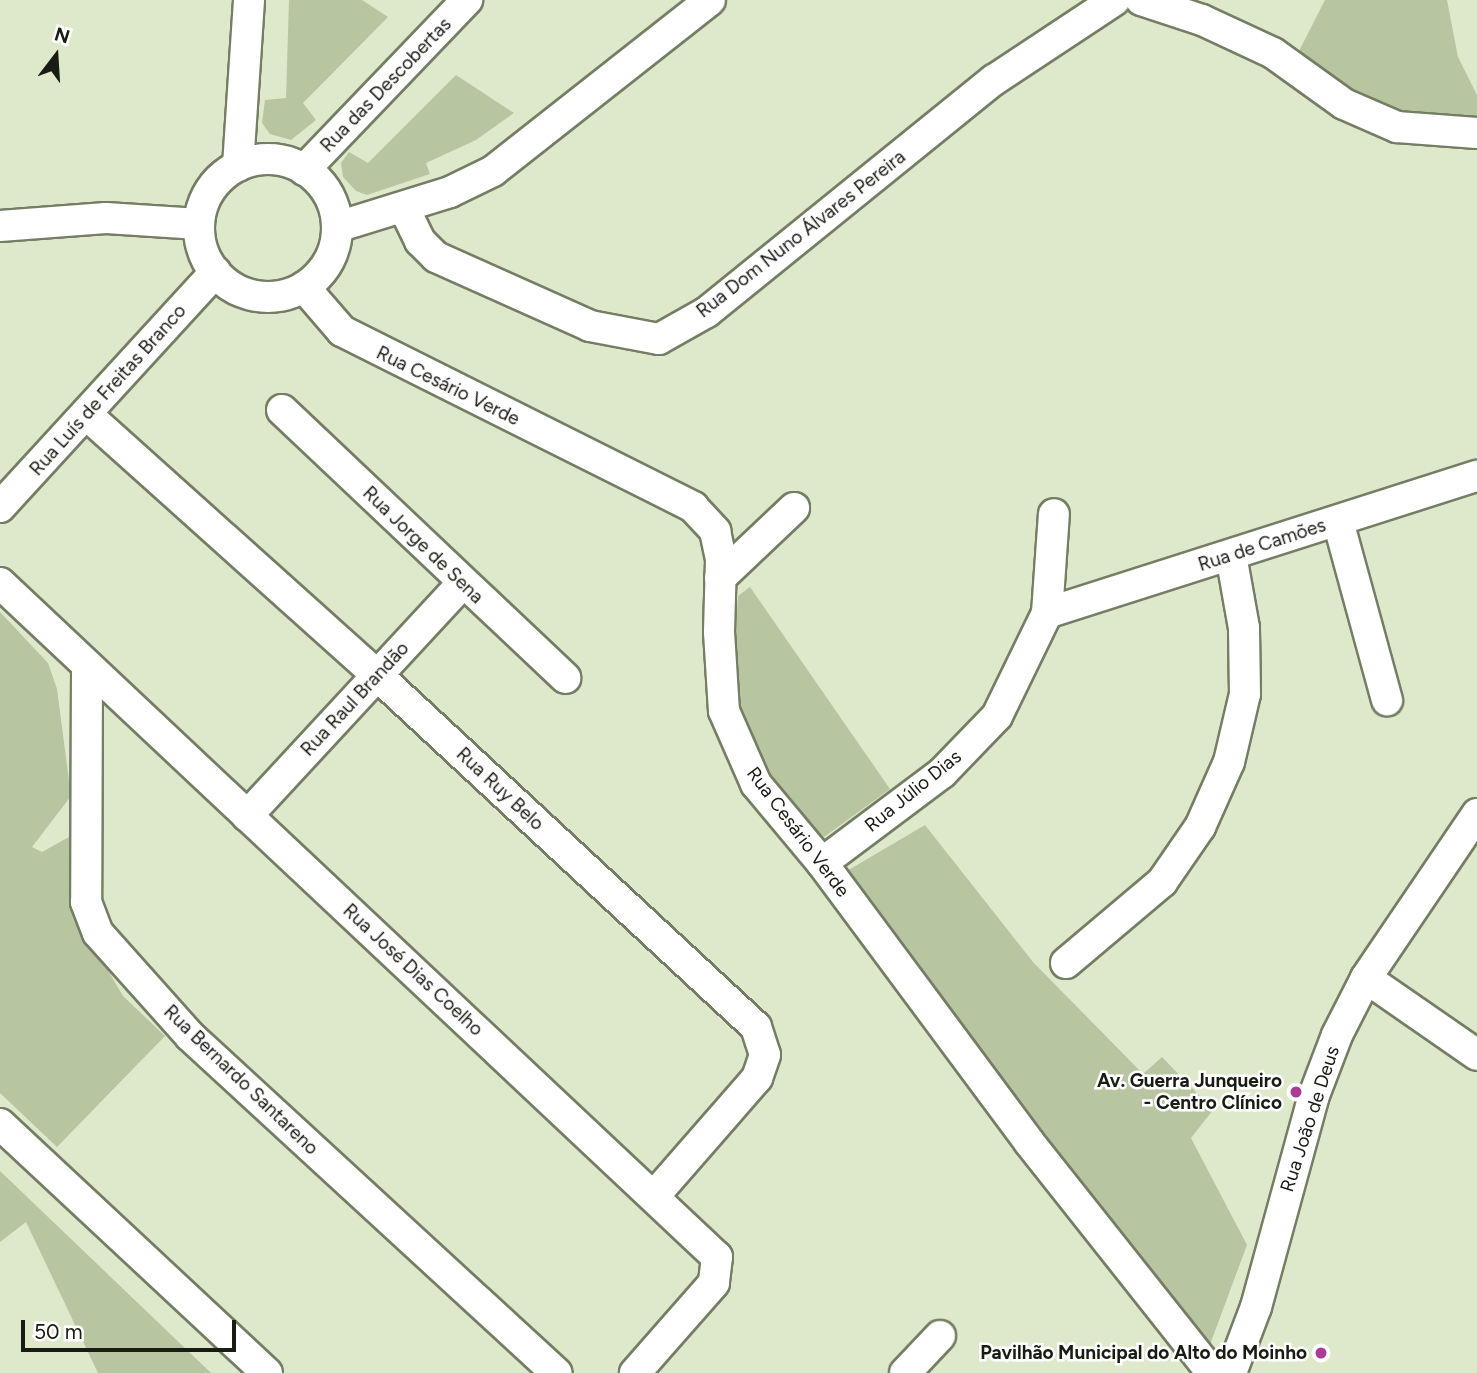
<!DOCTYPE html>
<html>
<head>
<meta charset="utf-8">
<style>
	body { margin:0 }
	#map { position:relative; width:1477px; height:1373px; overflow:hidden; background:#dee9cc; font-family:Figtree,sans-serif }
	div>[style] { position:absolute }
	.green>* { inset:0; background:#b7c5a1 }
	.roads { filter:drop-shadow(2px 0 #747e64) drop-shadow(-2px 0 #747e64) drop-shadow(0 2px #747e64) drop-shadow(0 -2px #747e64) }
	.minor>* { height:30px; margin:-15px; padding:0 15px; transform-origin:15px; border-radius:15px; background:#fff }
	.minor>.ring { margin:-15px; padding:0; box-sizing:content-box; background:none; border:30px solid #fff; border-radius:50% }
	.dots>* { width:19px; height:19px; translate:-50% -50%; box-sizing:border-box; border:4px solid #fff; border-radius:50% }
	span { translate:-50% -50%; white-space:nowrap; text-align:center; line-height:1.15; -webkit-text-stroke:5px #fff; paint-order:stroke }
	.street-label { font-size:19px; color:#181c12 }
	.poi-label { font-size:19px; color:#181c12; font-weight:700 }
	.right { translate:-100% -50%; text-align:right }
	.north { position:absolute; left:21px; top:21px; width:70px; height:70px; -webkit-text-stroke:5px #fff; paint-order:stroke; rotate:17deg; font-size:19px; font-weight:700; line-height:28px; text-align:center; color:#181c12 }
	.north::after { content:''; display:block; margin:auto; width:24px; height:32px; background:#181c12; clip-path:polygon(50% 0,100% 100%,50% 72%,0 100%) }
	.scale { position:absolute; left:21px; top:1320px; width:215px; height:32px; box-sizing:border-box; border:4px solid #181c12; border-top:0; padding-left:9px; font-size:21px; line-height:24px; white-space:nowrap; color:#181c12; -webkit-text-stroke:5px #fff; paint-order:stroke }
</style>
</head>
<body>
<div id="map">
	<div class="green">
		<div style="clip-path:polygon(289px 0,362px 0,388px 17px,303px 103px,316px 120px,291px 140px,270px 134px,262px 123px,265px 100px,286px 98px)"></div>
		<div style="clip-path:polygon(1325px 0,1447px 0,1458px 57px,1477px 95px,1477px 126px,1361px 102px,1299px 51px)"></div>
		<div style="clip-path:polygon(456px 75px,514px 113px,476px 140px,426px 163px,430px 174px,367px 195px,356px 191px,343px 177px,341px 163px,349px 152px,368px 163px)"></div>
		<div style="clip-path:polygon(750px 587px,890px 789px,824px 837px,802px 817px,742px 734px,732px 695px,738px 596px)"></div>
		<div style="clip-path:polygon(0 612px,48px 663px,57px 689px,71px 796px,32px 847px,42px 852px,69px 837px,69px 904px,123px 996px,165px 1036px,57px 1147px,0 1093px)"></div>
		<div style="clip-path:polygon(925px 825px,1033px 962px,1143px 1074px,1162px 1057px,1213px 1110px,1191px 1138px,1247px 1245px,1202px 1366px,840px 875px)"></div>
		<div style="clip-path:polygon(0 1171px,211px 1373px,98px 1373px,26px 1222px,0 1242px)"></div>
	</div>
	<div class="roads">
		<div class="minor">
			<div style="left:1141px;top:0;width:64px;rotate:18.2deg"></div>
			<div style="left:1202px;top:20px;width:78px;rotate:24.9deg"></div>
			<div style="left:1273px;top:53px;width:87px;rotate:35.7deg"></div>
			<div style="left:1344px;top:104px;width:58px;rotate:23.5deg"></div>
			<div style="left:1397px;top:127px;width:80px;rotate:4.3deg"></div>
			<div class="ring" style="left:199px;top:159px;width:108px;height:108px"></div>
			<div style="left:238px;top:166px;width:166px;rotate:-86.2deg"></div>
			<div style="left:304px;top:170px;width:236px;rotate:-46.2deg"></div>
			<div style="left:404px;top:208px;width:37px;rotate:64deg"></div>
			<div style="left:420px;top:241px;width:23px;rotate:45deg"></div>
			<div style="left:436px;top:257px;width:169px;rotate:24.1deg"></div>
			<div style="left:590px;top:326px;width:70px;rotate:10.7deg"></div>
			<div style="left:659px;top:339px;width:55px;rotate:-29.4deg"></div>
			<div style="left:707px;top:312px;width:369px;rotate:-39deg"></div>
			<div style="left:994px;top:80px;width:145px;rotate:-33.5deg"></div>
			<div style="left:0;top:226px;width:106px;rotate:-4.3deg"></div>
			<div style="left:106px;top:218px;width:93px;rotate:3.7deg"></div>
			<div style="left:337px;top:227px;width:118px;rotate:-17.2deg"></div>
			<div style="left:450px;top:192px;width:48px;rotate:-26deg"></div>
			<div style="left:493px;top:171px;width:276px;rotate:-38.2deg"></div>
			<div style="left:304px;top:287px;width:58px;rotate:49.2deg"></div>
			<div style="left:342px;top:331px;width:393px;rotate:26.6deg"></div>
			<div style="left:693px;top:507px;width:33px;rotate:47deg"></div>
			<div style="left:715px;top:531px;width:30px;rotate:78deg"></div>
			<div style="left:721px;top:560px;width:72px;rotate:91.6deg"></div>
			<div style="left:719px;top:632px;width:79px;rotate:86.4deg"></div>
			<div style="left:724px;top:711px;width:80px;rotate:66.3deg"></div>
			<div style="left:756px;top:784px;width:103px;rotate:50.1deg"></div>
			<div style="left:822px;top:863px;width:347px;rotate:53.4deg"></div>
			<div style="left:1029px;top:1142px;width:295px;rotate:51.6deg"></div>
			<div style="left:282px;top:410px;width:390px;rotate:43.4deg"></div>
			<div style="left:86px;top:414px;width:391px;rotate:41.9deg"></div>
			<div style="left:377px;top:675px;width:517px;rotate:42.88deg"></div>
			<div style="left:756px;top:1027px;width:29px;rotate:72deg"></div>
			<div style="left:765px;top:1055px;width:24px;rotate:109deg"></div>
			<div style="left:757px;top:1078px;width:155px;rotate:131.1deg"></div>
			<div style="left:0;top:507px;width:319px;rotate:-47.5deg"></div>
			<div style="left:1338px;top:521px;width:186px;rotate:74.7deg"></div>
			<div style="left:720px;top:578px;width:102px;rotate:-43.4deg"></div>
			<div style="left:0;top:583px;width:984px;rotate:43.23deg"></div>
			<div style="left:717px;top:1257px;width:26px;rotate:97deg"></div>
			<div style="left:714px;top:1283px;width:120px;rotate:131.3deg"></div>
			<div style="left:1047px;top:613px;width:451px;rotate:-17.7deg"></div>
			<div style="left:87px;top:668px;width:234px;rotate:90.2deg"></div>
			<div style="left:86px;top:902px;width:33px;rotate:69deg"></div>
			<div style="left:98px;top:933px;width:138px;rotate:48.2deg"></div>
			<div style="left:190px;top:1036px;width:498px;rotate:42.6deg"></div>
			<div style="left:247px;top:816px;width:318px;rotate:-47.2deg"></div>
			<div style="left:822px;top:863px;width:150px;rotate:-36.9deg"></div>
			<div style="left:942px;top:773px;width:79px;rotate:-46deg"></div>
			<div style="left:997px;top:716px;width:114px;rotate:-64.1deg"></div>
			<div style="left:1047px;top:613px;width:99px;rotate:-86deg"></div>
			<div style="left:1066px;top:963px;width:126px;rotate:-40.2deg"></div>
			<div style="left:1162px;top:882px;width:67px;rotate:-55.4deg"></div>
			<div style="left:1200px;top:827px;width:71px;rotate:-66deg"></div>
			<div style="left:1229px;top:762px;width:70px;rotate:-76.8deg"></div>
			<div style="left:1245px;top:694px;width:66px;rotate:-90.9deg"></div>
			<div style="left:1244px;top:628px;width:74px;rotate:-100.1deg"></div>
			<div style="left:1366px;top:978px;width:135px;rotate:34.7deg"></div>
			<div style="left:0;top:1124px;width:365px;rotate:43deg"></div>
			<div style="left:905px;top:1373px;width:51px;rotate:-46.6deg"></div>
			<div style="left:1231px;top:1373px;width:71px;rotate:-69.3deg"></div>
			<div style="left:1256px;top:1307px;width:217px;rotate:-74.7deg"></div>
			<div style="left:1313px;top:1098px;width:67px;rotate:-69.1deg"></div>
			<div style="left:1337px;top:1035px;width:64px;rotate:-63deg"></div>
			<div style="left:1366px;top:978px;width:198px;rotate:-55.9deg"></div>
		</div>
	</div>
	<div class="dots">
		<div style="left:1296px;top:1092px;background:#ac3b97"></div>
		<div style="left:1321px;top:1353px;background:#ac3b97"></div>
	</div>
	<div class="street-label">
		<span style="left:386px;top:85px;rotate:-46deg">Rua das Descobertas</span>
		<span style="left:801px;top:234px;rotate:-38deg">Rua Dom Nuno Álvares Pereira</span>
		<span style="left:448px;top:386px;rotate:26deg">Rua Cesário Verde</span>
		<span style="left:108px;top:390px;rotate:-48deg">Rua Luís de Freitas Branco</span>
		<span style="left:423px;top:545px;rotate:44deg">Rua Jorge de Sena</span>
		<span style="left:1262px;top:545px;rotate:-18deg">Rua de Camões</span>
		<span style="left:355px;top:699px;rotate:-47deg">Rua Raul Brandão</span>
		<span style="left:500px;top:789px;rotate:43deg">Rua Ruy Belo</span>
		<span style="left:913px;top:791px;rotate:-39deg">Rua Júlio Dias</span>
		<span style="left:798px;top:832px;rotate:53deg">Rua Cesário Verde</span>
		<span style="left:413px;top:970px;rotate:43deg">Rua José Dias Coelho</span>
		<span style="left:241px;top:1080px;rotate:44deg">Rua Bernardo Santareno</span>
		<span style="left:1310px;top:1119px;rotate:-72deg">Rua João de Deus</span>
	</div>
	<div class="poi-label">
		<span class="right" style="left:1282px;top:1092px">Av. Guerra Junqueiro<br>- Centro Clínico</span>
		<span class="right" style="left:1307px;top:1353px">Pavilhão Municipal do Alto do Moinho</span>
	</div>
	<div class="north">N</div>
	<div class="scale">50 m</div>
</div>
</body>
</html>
